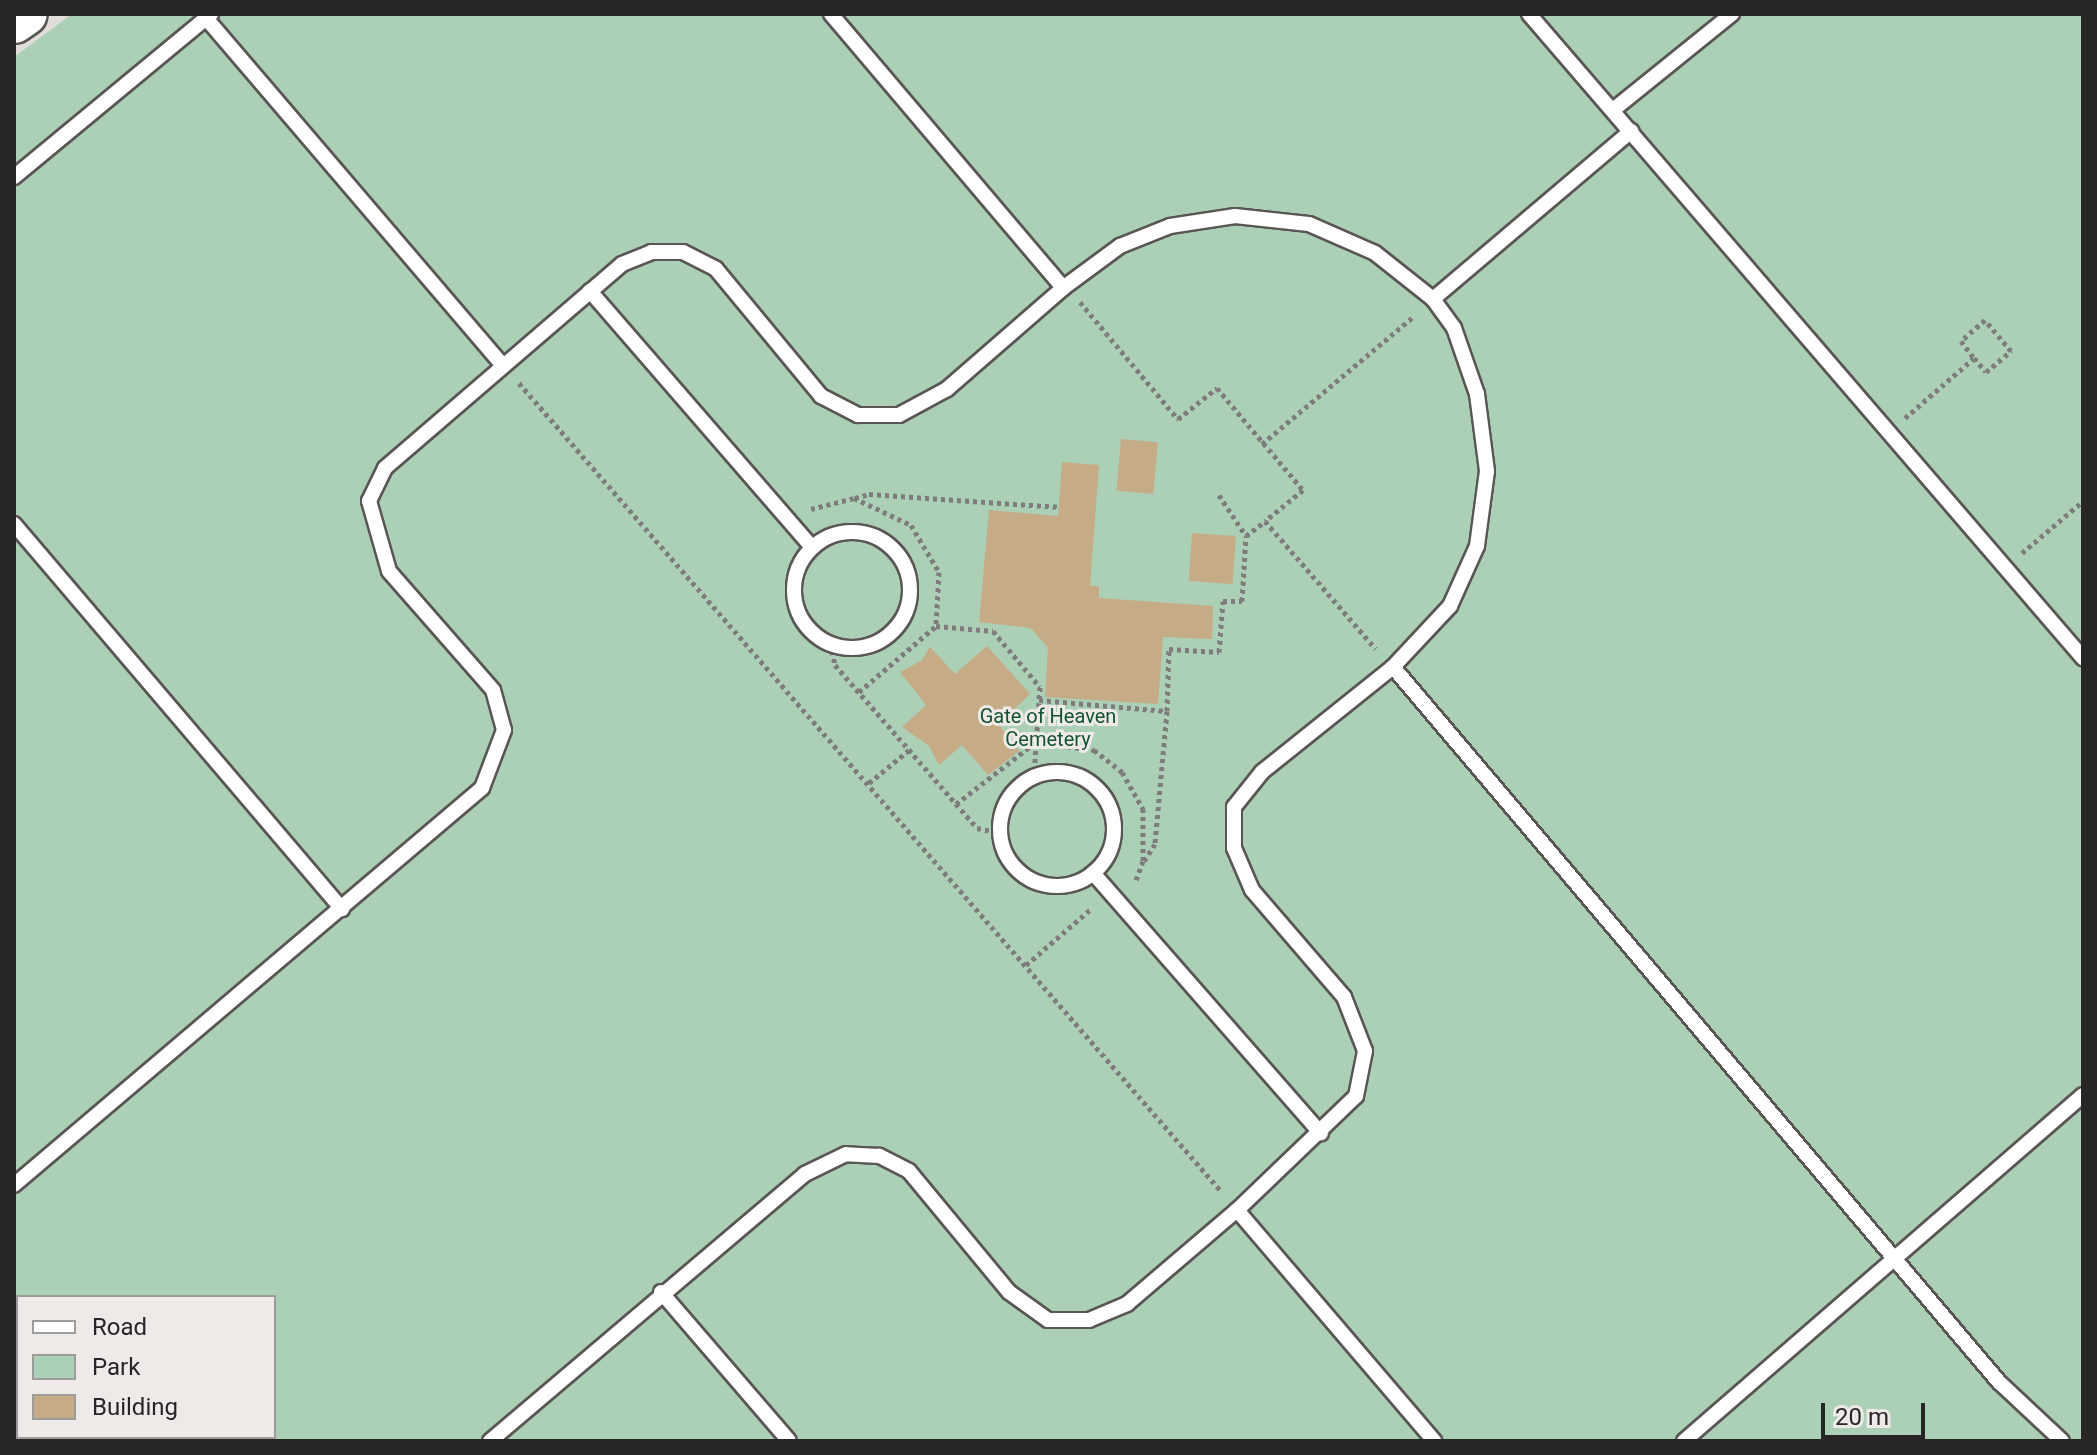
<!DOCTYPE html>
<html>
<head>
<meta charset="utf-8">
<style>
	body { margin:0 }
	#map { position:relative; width:2097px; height:1455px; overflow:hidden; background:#e1dddb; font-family:Roboto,sans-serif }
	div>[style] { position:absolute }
	.green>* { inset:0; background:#acd0b6 }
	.building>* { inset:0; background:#c5ab86; transform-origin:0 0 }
	.path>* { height:5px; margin-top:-2.5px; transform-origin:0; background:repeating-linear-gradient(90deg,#7f7d7b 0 4px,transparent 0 8px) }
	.roads { filter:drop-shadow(2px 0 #595654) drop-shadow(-2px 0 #595654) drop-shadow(0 2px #595654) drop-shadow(0 -2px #595654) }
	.service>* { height:14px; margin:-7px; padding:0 7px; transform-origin:7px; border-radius:7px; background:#fff }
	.service>.ring { margin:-7px; padding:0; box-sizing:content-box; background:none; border:14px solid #fff; border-radius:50% }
	.secondary>* { height:42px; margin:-21px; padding:0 21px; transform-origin:21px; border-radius:21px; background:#fff }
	span { translate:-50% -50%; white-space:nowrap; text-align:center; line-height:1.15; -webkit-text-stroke:6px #eeeae8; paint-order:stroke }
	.park-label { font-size:20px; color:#13532f }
	.frame { position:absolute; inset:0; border:16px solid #272625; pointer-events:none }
	.legend { position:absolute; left:16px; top:1295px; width:260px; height:144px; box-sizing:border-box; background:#eeeae8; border:2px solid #9e9c9a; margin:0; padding:10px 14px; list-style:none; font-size:24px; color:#272625 }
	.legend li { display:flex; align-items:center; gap:16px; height:40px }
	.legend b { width:40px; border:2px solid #9e9c9a }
	.scale { position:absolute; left:1821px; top:1403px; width:104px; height:36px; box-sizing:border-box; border:4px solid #272625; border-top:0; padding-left:10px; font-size:24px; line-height:28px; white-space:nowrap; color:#272625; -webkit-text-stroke:6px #eeeae8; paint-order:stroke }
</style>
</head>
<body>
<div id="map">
	<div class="green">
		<div style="clip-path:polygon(evenodd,72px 14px,2083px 14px,2083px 1441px,14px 1441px,14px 57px,72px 14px,18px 1297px,274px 1297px,274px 1437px,18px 1437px,18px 1297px)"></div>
	</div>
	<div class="building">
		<div style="left:1121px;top:439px;width:37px;height:52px;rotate:5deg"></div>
		<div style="clip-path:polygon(1062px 462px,1099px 465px,1090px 586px,1099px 586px,1099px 598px,1213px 606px,1212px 639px,1163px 637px,1158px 704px,1045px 697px,1048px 648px,1031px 628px,979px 622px,989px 510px,1058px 516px)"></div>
		<div style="left:1192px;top:533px;width:44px;height:48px;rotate:4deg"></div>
		<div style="clip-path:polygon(987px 646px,1030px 694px,998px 724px,1019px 751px,988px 775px,962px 745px,939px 765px,929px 746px,902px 727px,926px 705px,900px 672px,921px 661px,930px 647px,955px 674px)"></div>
	</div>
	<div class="path">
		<div style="left:1080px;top:302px;width:153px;rotate:50.1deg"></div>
		<div style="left:1178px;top:419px;width:50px;rotate:-38.5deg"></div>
		<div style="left:1217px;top:388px;width:133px;rotate:49.9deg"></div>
		<div style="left:1303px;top:490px;width:49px;rotate:140.8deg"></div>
		<div style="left:1265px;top:521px;width:169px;rotate:49.1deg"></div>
		<div style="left:519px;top:383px;width:1070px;rotate:49.02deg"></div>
		<div style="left:1905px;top:418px;width:91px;rotate:-41deg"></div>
		<div style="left:1974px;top:358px;width:18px;rotate:49deg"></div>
		<div style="left:1986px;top:372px;width:33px;rotate:-40deg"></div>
		<div style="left:2011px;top:351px;width:40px;rotate:-130deg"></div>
		<div style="left:1985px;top:320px;width:32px;rotate:139deg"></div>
		<div style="left:1961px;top:341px;width:21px;rotate:53deg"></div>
		<div style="left:1262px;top:444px;width:199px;rotate:-40.1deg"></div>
		<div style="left:1219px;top:495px;width:49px;rotate:56.6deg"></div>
		<div style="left:855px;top:498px;width:15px;rotate:-16deg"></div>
		<div style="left:869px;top:494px;width:189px;rotate:3.9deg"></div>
		<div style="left:811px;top:509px;width:44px;rotate:-14.3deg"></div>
		<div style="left:854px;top:498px;width:63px;rotate:25.3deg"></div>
		<div style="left:911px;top:525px;width:55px;rotate:59.2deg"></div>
		<div style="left:939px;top:572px;width:54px;rotate:93.2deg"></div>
		<div style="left:2022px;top:553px;width:80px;rotate:-40.4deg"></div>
		<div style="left:830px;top:643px;width:23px;rotate:77deg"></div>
		<div style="left:835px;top:665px;width:216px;rotate:48.9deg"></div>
		<div style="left:977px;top:828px;width:24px;rotate:12deg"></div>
		<div style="left:859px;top:692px;width:101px;rotate:-40.6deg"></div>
		<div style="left:936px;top:626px;width:57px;rotate:5deg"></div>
		<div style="left:993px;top:631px;width:73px;rotate:50deg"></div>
		<div style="left:1040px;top:687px;width:89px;rotate:93.9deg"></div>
		<div style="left:1039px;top:700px;width:128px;rotate:4.9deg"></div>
		<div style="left:1167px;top:711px;width:134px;rotate:95.2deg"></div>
		<div style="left:1155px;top:844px;width:20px;rotate:123deg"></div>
		<div style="left:1167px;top:711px;width:62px;rotate:-88.2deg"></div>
		<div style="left:1169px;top:649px;width:50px;rotate:3.4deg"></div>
		<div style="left:1219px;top:652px;width:51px;rotate:-85.5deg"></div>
		<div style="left:1223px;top:601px;width:19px"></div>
		<div style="left:1242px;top:601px;width:65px;rotate:-86.5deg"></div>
		<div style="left:1246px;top:536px;width:24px;rotate:-38deg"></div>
		<div style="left:869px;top:783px;width:52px;rotate:-39.5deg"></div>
		<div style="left:956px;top:804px;width:101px;rotate:-37.8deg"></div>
		<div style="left:1036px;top:742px;width:59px;rotate:7.9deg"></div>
		<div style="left:1094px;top:750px;width:36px;rotate:38deg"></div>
		<div style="left:1122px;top:772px;width:43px;rotate:60.4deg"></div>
		<div style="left:1143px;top:809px;width:52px;rotate:90deg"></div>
		<div style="left:1143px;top:861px;width:23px;rotate:110deg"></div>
		<div style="left:1026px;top:965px;width:87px;rotate:-40.8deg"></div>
	</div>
	<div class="roads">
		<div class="service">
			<div style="left:831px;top:14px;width:359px;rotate:49.7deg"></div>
			<div style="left:1529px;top:14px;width:850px;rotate:49.3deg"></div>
			<div style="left:206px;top:18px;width:455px;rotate:49.5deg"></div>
			<div style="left:1613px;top:110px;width:153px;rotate:-38.9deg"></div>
			<div style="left:14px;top:177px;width:256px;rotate:-39.6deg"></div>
			<div style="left:590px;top:291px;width:339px;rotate:49.1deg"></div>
			<div style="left:1433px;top:299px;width:260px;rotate:-40.3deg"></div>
			<div style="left:14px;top:524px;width:506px;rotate:49.57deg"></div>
			<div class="ring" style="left:794px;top:532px;width:102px;height:102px"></div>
			<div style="left:1393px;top:667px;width:937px;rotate:49.72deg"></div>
			<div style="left:1999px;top:1382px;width:86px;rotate:43.1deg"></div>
			<div class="ring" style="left:1000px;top:772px;width:100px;height:100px"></div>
			<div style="left:1093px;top:873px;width:346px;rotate:48.8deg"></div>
			<div style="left:14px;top:1185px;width:614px;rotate:-40.31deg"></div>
			<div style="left:482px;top:788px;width:62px;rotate:-69.2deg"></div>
			<div style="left:504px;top:730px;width:41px;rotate:-105.4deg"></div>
			<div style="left:493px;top:690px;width:158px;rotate:-131.2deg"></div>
			<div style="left:389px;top:571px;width:73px;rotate:-105.9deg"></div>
			<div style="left:369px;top:501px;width:37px;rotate:-64deg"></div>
			<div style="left:385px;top:468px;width:313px;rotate:-40.7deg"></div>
			<div style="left:622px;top:264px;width:31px;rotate:-22deg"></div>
			<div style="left:651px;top:252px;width:32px"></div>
			<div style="left:683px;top:252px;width:37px;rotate:27deg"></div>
			<div style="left:716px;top:269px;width:165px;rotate:50.4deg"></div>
			<div style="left:821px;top:396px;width:42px;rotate:27.2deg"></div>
			<div style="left:858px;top:415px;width:41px"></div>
			<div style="left:899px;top:415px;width:55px;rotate:-28.4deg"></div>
			<div style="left:947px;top:389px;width:154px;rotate:-41deg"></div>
			<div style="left:1063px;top:288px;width:71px;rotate:-36.4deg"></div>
			<div style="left:1120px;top:246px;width:54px;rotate:-21.8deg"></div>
			<div style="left:1170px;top:226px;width:66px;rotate:-8.7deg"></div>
			<div style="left:1235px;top:216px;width:74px;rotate:6.2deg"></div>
			<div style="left:1309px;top:224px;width:72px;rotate:23.7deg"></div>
			<div style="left:1375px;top:253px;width:74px;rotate:38.4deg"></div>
			<div style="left:1433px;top:299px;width:36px;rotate:54deg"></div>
			<div style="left:1454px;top:328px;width:70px;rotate:70.8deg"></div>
			<div style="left:1477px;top:394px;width:78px;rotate:82.6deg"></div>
			<div style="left:1487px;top:471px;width:76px;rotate:97.6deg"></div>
			<div style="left:1477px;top:546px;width:66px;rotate:114.2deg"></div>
			<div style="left:1450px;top:606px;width:83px;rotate:133.1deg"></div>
			<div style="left:1393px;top:667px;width:168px;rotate:141.3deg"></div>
			<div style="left:1262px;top:772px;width:45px;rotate:128.7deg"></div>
			<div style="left:1234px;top:807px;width:41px;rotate:90deg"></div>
			<div style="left:1234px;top:848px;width:46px;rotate:66.8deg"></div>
			<div style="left:1252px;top:890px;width:141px;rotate:49.3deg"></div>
			<div style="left:1344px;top:997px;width:58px;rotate:68.7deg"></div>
			<div style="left:1365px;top:1051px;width:46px;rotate:101.3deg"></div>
			<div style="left:1356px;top:1096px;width:165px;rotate:136.2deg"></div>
			<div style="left:1237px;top:1210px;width:145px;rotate:139.5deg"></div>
			<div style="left:1127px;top:1304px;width:41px;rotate:157.2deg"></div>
			<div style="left:1089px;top:1320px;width:41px;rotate:180deg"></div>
			<div style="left:1048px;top:1320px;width:48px;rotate:-144.3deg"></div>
			<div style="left:1009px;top:1292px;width:157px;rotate:-129.6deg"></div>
			<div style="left:909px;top:1171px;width:34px;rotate:-153deg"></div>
			<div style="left:879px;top:1156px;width:33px;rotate:-177deg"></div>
			<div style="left:846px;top:1154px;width:46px;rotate:154deg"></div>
			<div style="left:805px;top:1174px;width:413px;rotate:139.7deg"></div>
			<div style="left:1237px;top:1210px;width:304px;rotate:49.5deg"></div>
			<div style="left:661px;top:1292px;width:196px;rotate:49.3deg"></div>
			<div style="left:14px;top:1334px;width:6px;rotate:51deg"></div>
			<div style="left:101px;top:1437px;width:5px;rotate:53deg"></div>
			<div style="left:1684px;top:1441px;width:528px;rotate:-40.93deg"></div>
		</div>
		<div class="secondary">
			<div style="left:14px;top:22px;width:14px;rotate:-34deg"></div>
		</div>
	</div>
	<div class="park-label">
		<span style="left:1048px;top:728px">Gate of Heaven<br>Cemetery</span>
	</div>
	<div class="frame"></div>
	<ul class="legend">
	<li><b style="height:10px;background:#fff"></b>Road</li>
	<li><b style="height:22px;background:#acd0b6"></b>Park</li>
	<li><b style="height:22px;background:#c5ab86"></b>Building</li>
	</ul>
	<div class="scale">20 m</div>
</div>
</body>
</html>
